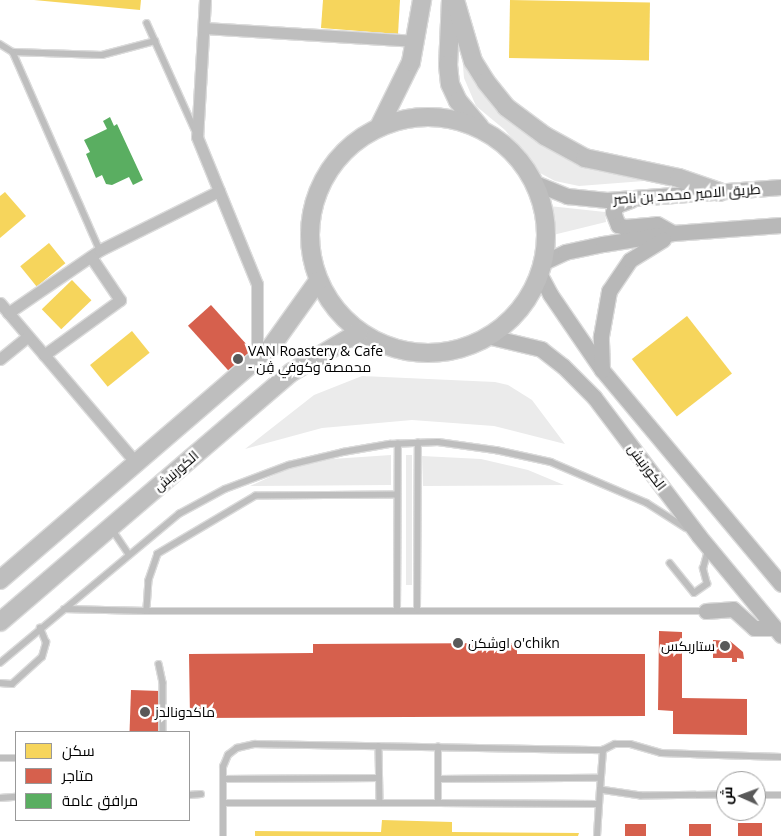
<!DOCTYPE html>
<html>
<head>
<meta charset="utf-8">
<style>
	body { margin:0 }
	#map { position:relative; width:781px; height:836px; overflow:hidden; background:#fff; font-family:"Open Sans",Cairo,sans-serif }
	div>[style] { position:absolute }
	.green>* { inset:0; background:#ebebeb; transform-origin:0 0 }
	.homes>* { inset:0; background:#f6d55c; transform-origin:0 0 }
	.shops>* { inset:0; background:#d6604d; transform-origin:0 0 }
	.public>* { inset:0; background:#5aae61 }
	.roads { filter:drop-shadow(1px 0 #dbdbdb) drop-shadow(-1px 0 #dbdbdb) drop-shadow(0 1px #dbdbdb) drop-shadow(0 -1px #dbdbdb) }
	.lane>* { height:5.5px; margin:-2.75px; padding:0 2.75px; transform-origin:2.75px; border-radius:2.75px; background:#bebebe }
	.street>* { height:11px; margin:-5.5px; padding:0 5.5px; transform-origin:5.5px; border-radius:5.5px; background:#bebebe }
	.secondary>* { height:15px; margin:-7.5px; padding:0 7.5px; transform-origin:7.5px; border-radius:7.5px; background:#b8b8b8 }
	.primary>* { height:18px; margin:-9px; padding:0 9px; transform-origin:9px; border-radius:9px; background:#bebebe }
	.primary>.ring { margin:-9px; padding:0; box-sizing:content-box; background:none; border:18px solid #bebebe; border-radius:50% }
	.dots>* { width:14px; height:14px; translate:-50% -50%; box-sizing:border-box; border:2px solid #fff; border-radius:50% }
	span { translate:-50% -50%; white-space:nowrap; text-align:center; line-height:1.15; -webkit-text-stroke:5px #fff; paint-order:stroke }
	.street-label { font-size:14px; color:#000 }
	.poi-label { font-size:14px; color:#000 }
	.left { translate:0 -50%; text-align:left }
	.right { translate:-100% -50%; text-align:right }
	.legend { position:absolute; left:15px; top:731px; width:175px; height:90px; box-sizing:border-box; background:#fff; border:1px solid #999; margin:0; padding:6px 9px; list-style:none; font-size:15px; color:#000 }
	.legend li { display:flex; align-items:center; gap:10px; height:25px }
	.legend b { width:25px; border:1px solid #999 }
	.north { position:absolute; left:716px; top:771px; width:50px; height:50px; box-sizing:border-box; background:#fff; border:1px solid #999; border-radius:50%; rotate:272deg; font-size:14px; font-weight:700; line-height:20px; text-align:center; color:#000 }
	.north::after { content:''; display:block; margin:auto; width:18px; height:22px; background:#595959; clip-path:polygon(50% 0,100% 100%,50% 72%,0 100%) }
</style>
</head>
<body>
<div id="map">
	<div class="green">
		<div style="clip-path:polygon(461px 42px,505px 116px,523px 131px,560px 155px,644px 181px,579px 186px,555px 181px,540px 173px,505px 130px,476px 106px,464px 78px)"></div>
		<div style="clip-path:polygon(549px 206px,605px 212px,606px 222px,553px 235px)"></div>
		<div style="clip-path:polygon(362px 376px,495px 382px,508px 385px,532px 400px,565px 444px,494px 426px,412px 420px,322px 428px,245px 449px,314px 395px)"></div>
		<div style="clip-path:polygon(391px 455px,391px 485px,250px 486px,285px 470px,332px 459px)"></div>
		<div style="left:406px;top:455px;width:6px;height:130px"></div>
		<div style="clip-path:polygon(422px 456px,481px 459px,528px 470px,564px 485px,423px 486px)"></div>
	</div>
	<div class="homes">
		<div style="clip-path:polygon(34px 0,141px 0,140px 10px)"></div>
		<div style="clip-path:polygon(323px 0,400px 0,398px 34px,321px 28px)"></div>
		<div style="left:510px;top:0;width:140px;height:58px;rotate:1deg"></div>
		<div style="clip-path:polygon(5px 192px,26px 216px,0 238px,0 196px)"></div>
		<div style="left:49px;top:243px;width:26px;height:37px;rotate:51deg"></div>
		<div style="left:72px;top:280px;width:28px;height:42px;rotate:46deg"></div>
		<div style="left:687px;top:316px;width:73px;height:70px;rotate:52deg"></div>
		<div style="left:132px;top:331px;width:28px;height:54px;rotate:51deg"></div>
		<div style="clip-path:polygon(382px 820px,452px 822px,452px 832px,579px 833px,578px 836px,255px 836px,255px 831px,381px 832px)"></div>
	</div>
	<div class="shops">
		<div style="left:211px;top:305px;width:63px;height:31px;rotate:48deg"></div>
		<div style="clip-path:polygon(659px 631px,682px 632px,682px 698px,747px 699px,747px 735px,673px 734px,673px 711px,658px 710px)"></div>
		<div style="clip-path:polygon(713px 640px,730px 641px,743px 652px,744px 659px,737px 658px,737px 662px,732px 662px,732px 658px,713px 658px)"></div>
		<div style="clip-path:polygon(517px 643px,517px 654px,645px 654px,645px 716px,190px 718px,189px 654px,313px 653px,313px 644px)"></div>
		<div style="left:131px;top:690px;width:29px;height:42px;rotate:2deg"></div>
		<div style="left:738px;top:823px;width:24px;height:13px"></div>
		<div style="left:625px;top:824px;width:21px;height:12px"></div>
		<div style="left:689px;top:824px;width:22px;height:12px"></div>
	</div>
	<div class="public">
		<div style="clip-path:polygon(110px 117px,114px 126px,117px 124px,143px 180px,133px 185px,129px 177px,112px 185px,106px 184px,102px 175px,96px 178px,86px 154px,90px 152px,84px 140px,107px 129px,103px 121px)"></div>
	</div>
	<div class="roads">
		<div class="lane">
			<div style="left:147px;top:23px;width:117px;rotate:65.8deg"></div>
			<div style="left:0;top:44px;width:15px;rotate:32deg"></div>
			<div style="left:13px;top:52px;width:89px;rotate:1.9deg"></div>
			<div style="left:102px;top:55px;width:55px;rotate:-14.8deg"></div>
			<div style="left:13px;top:52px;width:216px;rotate:66.3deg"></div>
			<div style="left:397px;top:495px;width:141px;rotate:179.6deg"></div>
			<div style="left:256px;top:496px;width:114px;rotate:149.4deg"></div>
			<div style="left:158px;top:554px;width:28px;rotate:109deg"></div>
			<div style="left:149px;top:580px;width:31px;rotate:94deg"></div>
			<div style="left:147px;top:611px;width:559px"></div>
			<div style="left:112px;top:529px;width:29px;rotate:56deg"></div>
			<div style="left:670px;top:563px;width:38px;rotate:51deg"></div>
			<div style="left:694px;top:593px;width:16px;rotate:-35deg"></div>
			<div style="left:707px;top:584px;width:16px;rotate:-105deg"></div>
			<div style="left:703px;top:569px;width:20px;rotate:-75deg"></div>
			<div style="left:64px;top:609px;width:83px;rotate:1.4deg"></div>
			<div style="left:397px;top:610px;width:166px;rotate:-89.7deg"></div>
			<div style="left:417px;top:610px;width:167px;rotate:-89.7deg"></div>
			<div style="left:0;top:663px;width:233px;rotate:-39.8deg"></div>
			<div style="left:179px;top:514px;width:52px;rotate:-28.5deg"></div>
			<div style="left:225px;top:489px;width:68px;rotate:-20.6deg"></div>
			<div style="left:289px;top:465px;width:56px;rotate:-13.5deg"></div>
			<div style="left:343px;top:452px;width:48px;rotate:-9.7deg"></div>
			<div style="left:390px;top:444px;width:48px;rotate:-2.4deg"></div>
			<div style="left:438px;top:442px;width:59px;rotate:7.9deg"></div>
			<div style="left:496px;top:450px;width:56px;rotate:12.3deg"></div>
			<div style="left:551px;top:462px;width:104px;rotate:23.1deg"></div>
			<div style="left:647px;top:503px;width:46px;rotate:32.7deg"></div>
			<div style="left:159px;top:664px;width:19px;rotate:78deg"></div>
			<div style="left:163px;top:683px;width:49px;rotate:90deg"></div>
			<div style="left:0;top:683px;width:12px;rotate:5deg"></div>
			<div style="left:12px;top:684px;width:40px;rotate:-42deg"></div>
			<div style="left:42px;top:657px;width:15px;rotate:-74deg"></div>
			<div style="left:46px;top:643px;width:16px;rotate:-112deg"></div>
			<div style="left:379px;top:746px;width:57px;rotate:89deg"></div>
			<div style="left:380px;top:803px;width:58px"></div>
			<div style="left:438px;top:803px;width:56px;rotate:-90deg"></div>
			<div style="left:0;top:758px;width:16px"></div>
			<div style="left:223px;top:779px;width:156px;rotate:-0.4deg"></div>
			<div style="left:438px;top:779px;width:161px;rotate:-0.4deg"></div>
			<div style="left:189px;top:795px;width:12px;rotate:-5deg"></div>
			<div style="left:726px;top:795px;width:85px;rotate:179.3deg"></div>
			<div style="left:641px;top:796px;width:41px;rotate:-171.7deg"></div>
			<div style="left:600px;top:790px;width:40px;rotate:-85.7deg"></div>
			<div style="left:603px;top:750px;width:13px;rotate:-27deg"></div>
			<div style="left:615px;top:744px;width:15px"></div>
			<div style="left:630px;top:744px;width:32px;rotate:16deg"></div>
			<div style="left:661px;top:753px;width:120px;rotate:1.9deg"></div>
			<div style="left:756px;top:795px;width:25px"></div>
			<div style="left:0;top:798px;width:16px;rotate:-4deg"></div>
			<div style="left:223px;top:803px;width:157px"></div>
			<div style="left:438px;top:803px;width:160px;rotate:0.4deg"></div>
			<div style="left:223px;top:836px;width:69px;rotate:-90deg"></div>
			<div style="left:223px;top:767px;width:13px;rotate:-67deg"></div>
			<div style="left:228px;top:755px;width:11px;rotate:-38deg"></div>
			<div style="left:237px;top:748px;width:18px;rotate:-13deg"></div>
			<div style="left:255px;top:744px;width:348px;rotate:1deg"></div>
			<div style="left:597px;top:836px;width:46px;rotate:-86.3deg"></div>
		</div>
		<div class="street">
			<div style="left:205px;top:0;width:137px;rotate:93.3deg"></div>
			<div style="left:197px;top:137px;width:159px;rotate:67.8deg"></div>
			<div style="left:257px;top:284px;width:75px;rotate:90deg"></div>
			<div style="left:204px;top:28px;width:213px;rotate:3.5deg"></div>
			<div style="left:0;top:303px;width:210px;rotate:49.6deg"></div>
			<div style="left:8px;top:313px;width:112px;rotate:-34.4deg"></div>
			<div style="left:100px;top:250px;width:133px;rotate:-26.4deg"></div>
			<div style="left:44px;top:355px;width:94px;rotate:-35.9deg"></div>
			<div style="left:120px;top:300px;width:52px;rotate:-124deg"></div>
			<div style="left:0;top:359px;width:36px;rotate:-39deg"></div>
		</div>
		<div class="secondary">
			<div style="left:535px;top:183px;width:35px;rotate:22deg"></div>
			<div style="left:567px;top:196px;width:40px;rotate:5.7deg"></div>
			<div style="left:607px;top:200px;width:174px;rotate:-4.3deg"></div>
			<div style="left:631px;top:200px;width:15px;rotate:160deg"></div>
			<div style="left:617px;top:205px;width:8px;rotate:120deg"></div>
			<div style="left:613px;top:212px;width:14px;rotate:69deg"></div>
			<div style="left:618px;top:225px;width:7px;rotate:16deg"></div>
			<div style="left:625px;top:227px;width:32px;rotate:-5deg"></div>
			<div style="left:657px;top:224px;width:18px;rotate:29deg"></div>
			<div style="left:544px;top:262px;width:23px;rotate:-25deg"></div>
			<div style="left:565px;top:252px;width:39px;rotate:-12deg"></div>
			<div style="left:603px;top:244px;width:71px;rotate:-8.9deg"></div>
			<div style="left:673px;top:233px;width:108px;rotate:-4.2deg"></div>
			<div style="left:539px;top:273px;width:24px;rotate:62deg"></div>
			<div style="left:550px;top:294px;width:92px;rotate:55.6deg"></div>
			<div style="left:602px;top:370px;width:279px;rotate:50.1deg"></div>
			<div style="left:487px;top:336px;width:56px;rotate:13.5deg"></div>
			<div style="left:541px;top:349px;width:28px;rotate:38deg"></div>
			<div style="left:563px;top:366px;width:44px;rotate:45deg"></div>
			<div style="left:594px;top:397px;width:174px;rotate:52.9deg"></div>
			<div style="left:699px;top:536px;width:129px;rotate:50.4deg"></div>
			<div style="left:602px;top:370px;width:34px;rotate:-92deg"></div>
			<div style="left:601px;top:336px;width:46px;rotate:-79.9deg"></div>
			<div style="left:609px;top:291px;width:37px;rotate:-56deg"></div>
			<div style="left:630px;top:260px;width:39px;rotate:-32deg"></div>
			<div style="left:706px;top:611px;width:27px;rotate:-4deg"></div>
			<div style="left:733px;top:609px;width:28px;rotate:42deg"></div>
			<div style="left:754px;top:628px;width:21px"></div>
		</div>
		<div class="primary">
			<div style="left:451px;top:0;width:65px;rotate:92.6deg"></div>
			<div style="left:448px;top:65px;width:19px;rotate:84deg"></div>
			<div style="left:450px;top:84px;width:19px;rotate:65deg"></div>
			<div style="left:458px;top:101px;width:34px;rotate:50deg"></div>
			<div style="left:455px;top:0;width:64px;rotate:73.6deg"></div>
			<div style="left:473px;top:61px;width:25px;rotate:58deg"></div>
			<div style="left:486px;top:82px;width:32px;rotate:51deg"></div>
			<div style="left:506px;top:107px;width:49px;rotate:36.6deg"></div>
			<div style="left:545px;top:136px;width:46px;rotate:28.8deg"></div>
			<div style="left:585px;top:158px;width:96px;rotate:12deg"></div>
			<div style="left:679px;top:178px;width:43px;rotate:18.9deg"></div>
			<div class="ring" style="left:310px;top:117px;width:218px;height:218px"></div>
			<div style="left:380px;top:125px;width:70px;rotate:-63.8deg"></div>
			<div style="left:411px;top:62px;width:63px;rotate:-79.9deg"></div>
			<div style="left:0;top:580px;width:357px;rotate:-40.7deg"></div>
			<div style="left:271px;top:347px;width:81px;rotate:-54.5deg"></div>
			<div style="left:0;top:622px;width:384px;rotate:-40.6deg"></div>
			<div style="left:292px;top:372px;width:78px;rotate:-30.8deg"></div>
		</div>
	</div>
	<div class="dots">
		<div style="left:238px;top:359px;background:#595959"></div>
		<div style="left:458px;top:643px;background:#595959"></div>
		<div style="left:725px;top:646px;background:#595959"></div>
		<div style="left:145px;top:712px;background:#595959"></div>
	</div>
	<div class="street-label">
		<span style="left:687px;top:194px;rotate:-4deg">طريق الامير محمد بن ناصر</span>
		<span style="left:647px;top:467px;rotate:53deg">الكورنيش</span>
		<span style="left:176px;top:471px;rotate:-41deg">الكورنيش</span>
	</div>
	<div class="poi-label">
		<span class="left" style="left:248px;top:359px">VAN Roastery &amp; Cafe<br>- محمصة وكوفي ڤِن</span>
		<span class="left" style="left:468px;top:643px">اوشكن o'chikn</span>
		<span class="right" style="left:715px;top:646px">ستاربكس</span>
		<span class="left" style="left:155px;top:712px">ماكدونالدز</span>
	</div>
	<ul class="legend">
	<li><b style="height:14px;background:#f6d55c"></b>سكن</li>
	<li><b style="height:14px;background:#d6604d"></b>متاجر</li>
	<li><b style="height:14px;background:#5aae61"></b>مرافق عامة</li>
	</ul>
	<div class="north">ش</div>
</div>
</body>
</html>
